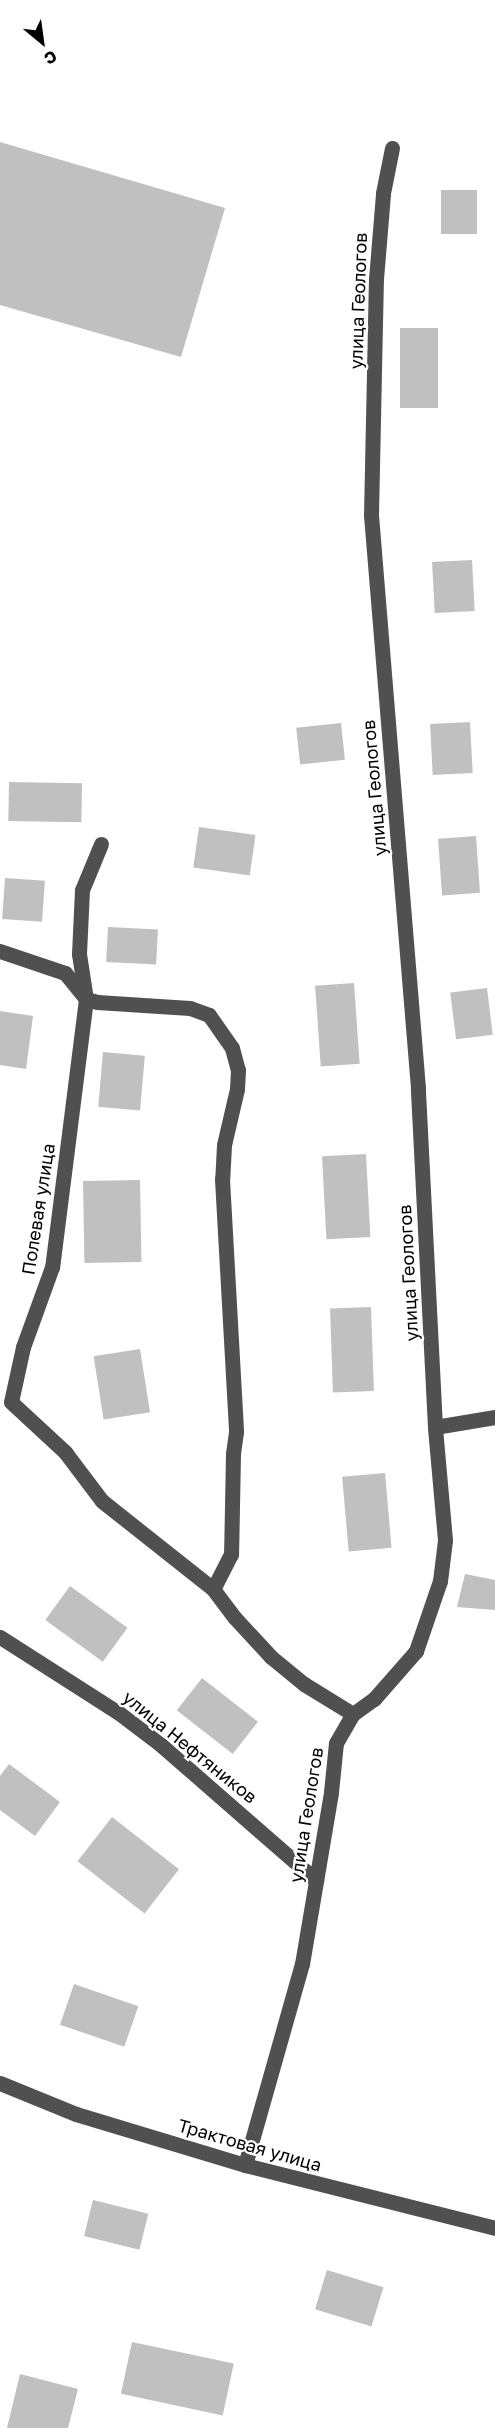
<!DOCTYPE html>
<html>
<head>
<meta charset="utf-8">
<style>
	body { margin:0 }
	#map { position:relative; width:495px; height:2428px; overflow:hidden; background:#fff; font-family:"Golos Text",sans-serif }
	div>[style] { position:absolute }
	.building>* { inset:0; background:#c0c0c0; transform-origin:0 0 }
	.minor>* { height:15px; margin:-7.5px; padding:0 7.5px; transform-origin:7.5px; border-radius:7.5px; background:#505050 }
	span { translate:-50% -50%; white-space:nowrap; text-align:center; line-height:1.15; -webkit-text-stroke:4.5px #fff; paint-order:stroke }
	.street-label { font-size:18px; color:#000 }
	.north { position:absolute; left:12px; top:12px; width:60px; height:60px; -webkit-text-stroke:4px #fff; paint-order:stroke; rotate:151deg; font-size:16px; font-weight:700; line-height:24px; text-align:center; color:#000 }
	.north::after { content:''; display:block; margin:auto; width:21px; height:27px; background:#000; clip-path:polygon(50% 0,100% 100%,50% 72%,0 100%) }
</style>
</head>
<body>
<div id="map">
	<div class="building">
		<div style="clip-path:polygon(0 142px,225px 208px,181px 357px,0 305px)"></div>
		<div style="left:441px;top:190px;width:36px;height:44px"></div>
		<div style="left:400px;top:328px;width:38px;height:80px"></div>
		<div style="left:472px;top:560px;width:51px;height:40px;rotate:87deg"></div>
		<div style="left:470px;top:722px;width:51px;height:40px;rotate:87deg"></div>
		<div style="left:341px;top:723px;width:37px;height:45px;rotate:84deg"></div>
		<div style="left:9px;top:782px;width:73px;height:39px;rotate:1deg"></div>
		<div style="left:199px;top:827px;width:57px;height:41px;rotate:8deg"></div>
		<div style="left:476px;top:836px;width:57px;height:38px;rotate:86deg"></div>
		<div style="left:5px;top:878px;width:40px;height:41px;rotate:4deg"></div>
		<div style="left:108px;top:927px;width:50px;height:35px;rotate:3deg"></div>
		<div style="left:354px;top:983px;width:81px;height:39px;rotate:86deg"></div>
		<div style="left:487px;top:988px;width:47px;height:37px;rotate:83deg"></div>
		<div style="clip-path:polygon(0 1011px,33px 1016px,26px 1069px,0 1065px)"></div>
		<div style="left:103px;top:1052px;width:42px;height:55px;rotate:5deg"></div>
		<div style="left:366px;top:1154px;width:83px;height:44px;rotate:87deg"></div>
		<div style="left:140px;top:1180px;width:82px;height:57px;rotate:89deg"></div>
		<div style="left:371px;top:1307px;width:84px;height:41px;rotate:88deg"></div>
		<div style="left:140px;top:1349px;width:64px;height:47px;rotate:81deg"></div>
		<div style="left:385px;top:1473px;width:75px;height:43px;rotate:85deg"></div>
		<div style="clip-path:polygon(465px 1574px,495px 1580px,495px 1610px,457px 1607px)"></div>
		<div style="left:70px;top:1586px;width:71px;height:42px;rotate:36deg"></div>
		<div style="left:202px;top:1678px;width:71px;height:41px;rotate:38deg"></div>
		<div style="clip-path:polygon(9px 1764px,60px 1802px,35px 1836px,0 1810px,0 1776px)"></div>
		<div style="left:112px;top:1817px;width:85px;height:56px;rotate:38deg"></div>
		<div style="left:74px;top:1984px;width:68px;height:43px;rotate:19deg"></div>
		<div style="left:93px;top:2200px;width:57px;height:37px;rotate:14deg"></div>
		<div style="left:327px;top:2270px;width:59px;height:41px;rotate:17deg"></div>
		<div style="left:132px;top:2342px;width:104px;height:53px;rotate:12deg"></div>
		<div style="clip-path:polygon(20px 2374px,78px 2389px,68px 2428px,7px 2428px)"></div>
	</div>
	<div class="minor">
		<div style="left:101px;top:844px;width:50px;rotate:112.4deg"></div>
		<div style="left:82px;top:890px;width:64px;rotate:92.7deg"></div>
		<div style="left:79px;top:954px;width:46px;rotate:81.2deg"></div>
		<div style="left:86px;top:999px;width:270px;rotate:97.2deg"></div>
		<div style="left:52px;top:1267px;width:85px;rotate:109.9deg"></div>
		<div style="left:23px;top:1347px;width:56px;rotate:102.3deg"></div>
		<div style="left:11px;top:1402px;width:74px;rotate:42.8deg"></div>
		<div style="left:65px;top:1452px;width:61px;rotate:52.9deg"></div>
		<div style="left:102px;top:1501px;width:142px;rotate:38.4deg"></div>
		<div style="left:213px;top:1589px;width:36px;rotate:53deg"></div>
		<div style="left:235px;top:1618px;width:53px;rotate:47.3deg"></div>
		<div style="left:271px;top:1657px;width:43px;rotate:39.3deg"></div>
		<div style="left:304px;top:1684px;width:57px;rotate:31.5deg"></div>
		<div style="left:0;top:951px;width:69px;rotate:18.7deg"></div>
		<div style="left:65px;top:973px;width:33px;rotate:51deg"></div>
		<div style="left:86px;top:999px;width:11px;rotate:15deg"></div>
		<div style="left:97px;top:1002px;width:93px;rotate:3.7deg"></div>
		<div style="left:190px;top:1008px;width:20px;rotate:20deg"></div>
		<div style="left:209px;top:1015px;width:40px;rotate:55.1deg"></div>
		<div style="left:232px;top:1048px;width:23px;rotate:75deg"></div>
		<div style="left:238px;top:1070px;width:19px;rotate:93deg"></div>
		<div style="left:237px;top:1089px;width:57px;rotate:103.1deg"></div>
		<div style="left:224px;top:1145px;width:34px;rotate:93deg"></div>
		<div style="left:222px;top:1179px;width:253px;rotate:86.8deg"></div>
		<div style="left:236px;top:1432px;width:22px;rotate:98deg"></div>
		<div style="left:233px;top:1454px;width:100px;rotate:91.1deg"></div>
		<div style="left:231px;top:1554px;width:39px;rotate:117deg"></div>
		<div style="left:435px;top:1427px;width:61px;rotate:-9.5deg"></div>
		<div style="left:0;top:1637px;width:141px;rotate:32.6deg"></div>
		<div style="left:119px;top:1713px;width:53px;rotate:37.3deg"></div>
		<div style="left:161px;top:1745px;width:206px;rotate:41.1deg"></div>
		<div style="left:0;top:2083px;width:82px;rotate:22.2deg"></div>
		<div style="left:76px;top:2114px;width:177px;rotate:16.8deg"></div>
		<div style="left:245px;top:2165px;width:258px;rotate:14.1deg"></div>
		<div style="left:245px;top:2165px;width:209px;rotate:-74.2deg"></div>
		<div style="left:302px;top:1964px;width:174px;rotate:-80.4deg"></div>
		<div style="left:331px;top:1792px;width:49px;rotate:-84.2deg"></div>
		<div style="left:336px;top:1743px;width:34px;rotate:-60deg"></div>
		<div style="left:353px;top:1714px;width:26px;rotate:-36deg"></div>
		<div style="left:374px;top:1699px;width:64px;rotate:-48.8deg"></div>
		<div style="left:416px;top:1651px;width:74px;rotate:-71.1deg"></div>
		<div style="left:440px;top:1581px;width:41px;rotate:-83deg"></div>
		<div style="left:445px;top:1540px;width:113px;rotate:-95.1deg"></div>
		<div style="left:435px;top:1427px;width:339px;rotate:-92.9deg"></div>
		<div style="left:418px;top:1088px;width:575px;rotate:-94.69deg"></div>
		<div style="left:371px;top:515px;width:236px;rotate:-88.8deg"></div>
		<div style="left:376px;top:279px;width:86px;rotate:-85.3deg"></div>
		<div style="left:383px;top:193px;width:46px;rotate:-78.7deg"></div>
	</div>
	<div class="street-label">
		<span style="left:358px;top:301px;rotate:-88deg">улица Геологов</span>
		<span style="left:374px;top:788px;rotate:-95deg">улица Геологов</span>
		<span style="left:38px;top:1209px;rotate:-81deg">Полевая улица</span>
		<span style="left:408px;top:1273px;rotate:-93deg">улица Геологов</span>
		<span style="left:190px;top:1747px;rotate:39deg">улица Нефтяников</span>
		<span style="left:306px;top:1815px;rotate:-81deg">улица Геологов</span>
		<span style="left:250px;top:2145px;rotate:16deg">Трактовая улица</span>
	</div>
	<div class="north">С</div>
</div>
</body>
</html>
